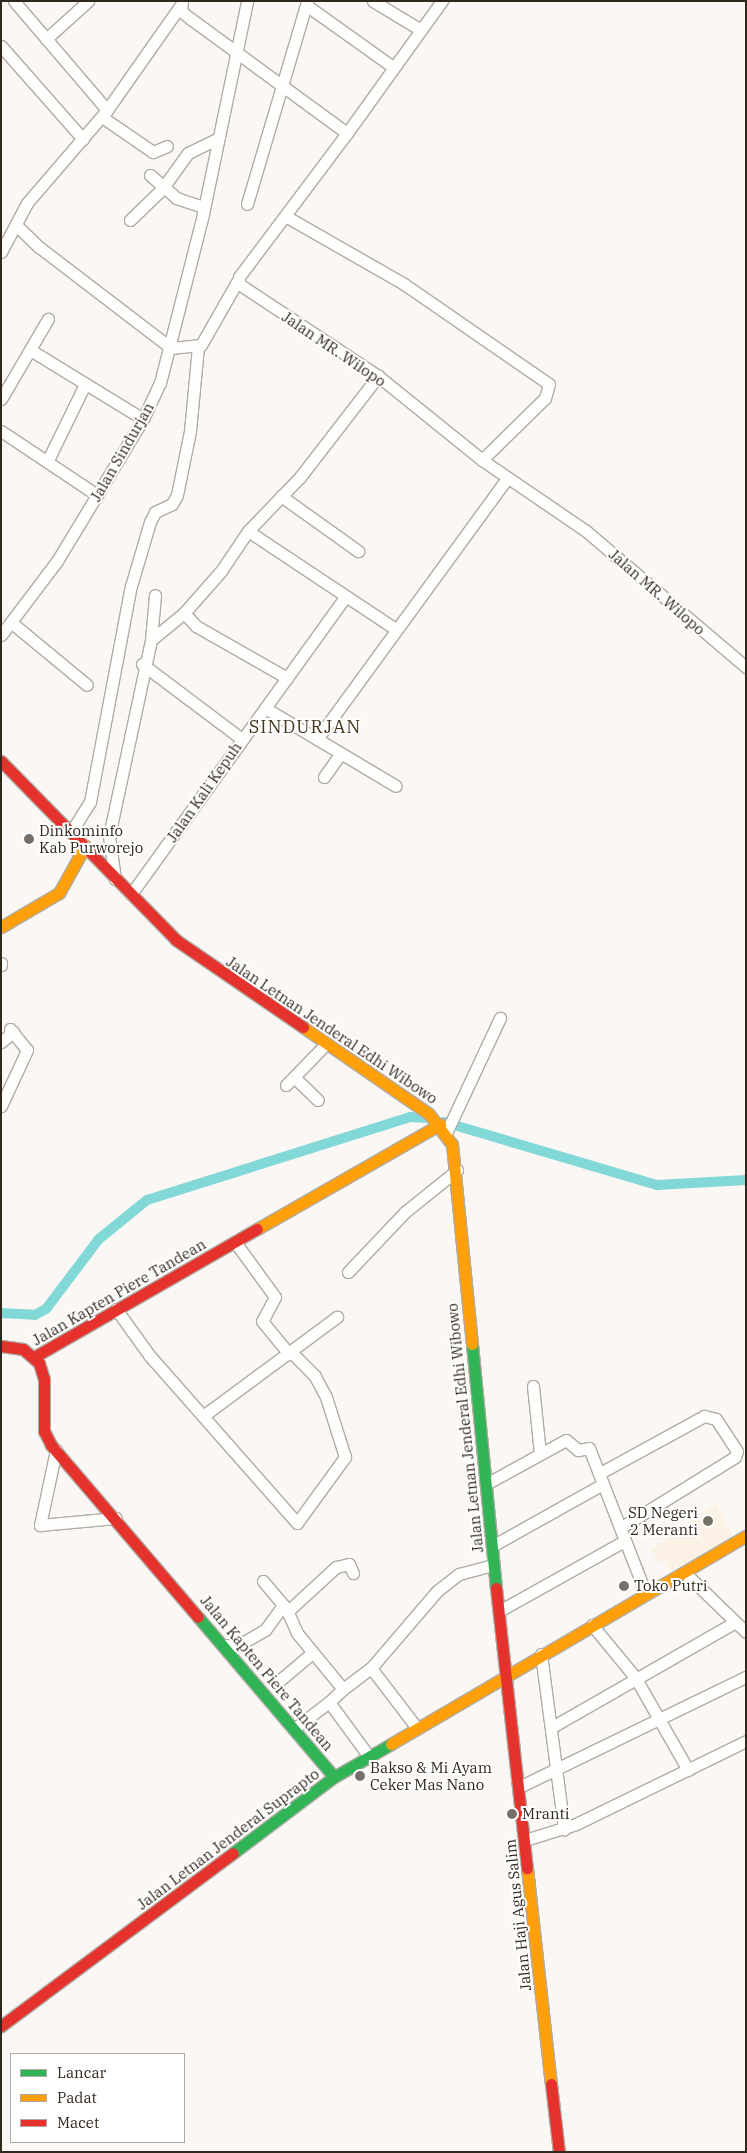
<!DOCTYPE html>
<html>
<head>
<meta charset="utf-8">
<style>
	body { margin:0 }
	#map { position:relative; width:747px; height:2153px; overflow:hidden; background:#faf7f4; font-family:"IBM Plex Serif",serif }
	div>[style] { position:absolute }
	.education>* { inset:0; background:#fbf2e5 }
	.canal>* { height:10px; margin:-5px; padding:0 5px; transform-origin:5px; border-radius:5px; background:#82d7d7 }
	.roads { filter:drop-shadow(1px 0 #b0aca5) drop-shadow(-1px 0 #b0aca5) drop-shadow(0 1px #b0aca5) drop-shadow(0 -1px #b0aca5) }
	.street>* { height:11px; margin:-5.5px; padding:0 5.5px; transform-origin:5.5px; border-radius:5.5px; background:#fefefd }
	.fast>* { height:11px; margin:-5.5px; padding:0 5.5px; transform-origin:5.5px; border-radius:5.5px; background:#30b455 }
	.slow>* { height:11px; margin:-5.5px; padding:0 5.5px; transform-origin:5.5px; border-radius:5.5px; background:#ff9f0a }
	.jam>* { height:11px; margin:-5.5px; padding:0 5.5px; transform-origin:5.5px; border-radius:5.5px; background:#e5322d }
	.dots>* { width:14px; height:14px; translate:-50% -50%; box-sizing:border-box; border:2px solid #fff; border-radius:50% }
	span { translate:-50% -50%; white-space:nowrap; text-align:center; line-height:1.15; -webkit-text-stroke:4px #fff; paint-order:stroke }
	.street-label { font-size:15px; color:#30281d }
	.poi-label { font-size:15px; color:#30281d }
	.left { translate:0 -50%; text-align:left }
	.right { translate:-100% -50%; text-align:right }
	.quarter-label { font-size:18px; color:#45351d; letter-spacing:1px }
	.frame { position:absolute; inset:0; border:2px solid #30281d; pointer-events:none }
	.legend { position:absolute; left:10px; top:2053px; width:175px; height:90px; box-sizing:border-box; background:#fff; border:1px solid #aca9a5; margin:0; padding:6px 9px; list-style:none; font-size:15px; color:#30281d }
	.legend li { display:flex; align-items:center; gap:10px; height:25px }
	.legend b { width:25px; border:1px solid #aca9a5 }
</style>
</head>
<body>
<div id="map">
	<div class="education">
		<div style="clip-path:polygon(716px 1503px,734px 1539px,670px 1571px,664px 1560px,658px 1563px,651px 1550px)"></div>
	</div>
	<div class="canal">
		<div style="left:444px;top:1122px;width:222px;rotate:16.5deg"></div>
		<div style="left:657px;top:1185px;width:89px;rotate:-3.2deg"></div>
		<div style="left:1px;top:1313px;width:34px;rotate:3deg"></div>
		<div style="left:35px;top:1315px;width:13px;rotate:-29deg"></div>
		<div style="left:46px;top:1309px;width:88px;rotate:-52.9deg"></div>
		<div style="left:99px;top:1239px;width:62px;rotate:-39.1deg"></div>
		<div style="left:147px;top:1200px;width:276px;rotate:-17.5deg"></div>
		<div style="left:410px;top:1117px;width:20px;rotate:3deg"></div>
	</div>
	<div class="roads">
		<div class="street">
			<div style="left:14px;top:1px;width:143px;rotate:49.5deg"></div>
			<div style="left:182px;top:1px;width:10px;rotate:96deg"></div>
			<div style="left:181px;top:11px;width:13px;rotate:39deg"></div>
			<div style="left:191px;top:19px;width:193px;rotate:36.2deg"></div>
			<div style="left:347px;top:133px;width:180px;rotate:126.9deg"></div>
			<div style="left:239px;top:277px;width:7px;rotate:90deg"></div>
			<div style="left:239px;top:284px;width:167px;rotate:33.5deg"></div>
			<div style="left:378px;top:376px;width:134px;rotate:38.9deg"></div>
			<div style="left:482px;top:460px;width:126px;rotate:34.3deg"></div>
			<div style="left:586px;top:531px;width:210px;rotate:40.4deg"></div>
			<div style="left:373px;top:1px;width:56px;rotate:31.1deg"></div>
			<div style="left:306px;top:5px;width:107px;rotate:35.5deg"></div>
			<div style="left:46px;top:39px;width:57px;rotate:-42.1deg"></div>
			<div style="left:1px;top:46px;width:124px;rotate:48.6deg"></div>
			<div style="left:102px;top:117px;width:62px;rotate:34.5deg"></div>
			<div style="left:153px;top:152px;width:15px;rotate:-23deg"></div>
			<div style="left:347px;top:133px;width:163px;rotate:-54.3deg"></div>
			<div style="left:150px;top:175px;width:35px;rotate:41deg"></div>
			<div style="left:176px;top:198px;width:28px;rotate:18deg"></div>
			<div style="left:247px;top:204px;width:212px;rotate:-73.5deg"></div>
			<div style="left:287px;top:217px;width:135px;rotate:29.8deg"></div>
			<div style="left:404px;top:284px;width:176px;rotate:34.6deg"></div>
			<div style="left:549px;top:384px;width:15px;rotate:106deg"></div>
			<div style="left:545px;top:398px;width:88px;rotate:135.5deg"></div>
			<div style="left:130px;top:220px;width:45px;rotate:-44.1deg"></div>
			<div style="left:162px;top:189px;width:44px;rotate:-54.2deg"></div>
			<div style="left:188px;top:153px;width:34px;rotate:-26deg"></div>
			<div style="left:16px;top:225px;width:32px;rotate:44deg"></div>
			<div style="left:39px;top:247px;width:166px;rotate:37.4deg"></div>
			<div style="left:1px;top:252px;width:55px;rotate:-62deg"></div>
			<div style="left:27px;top:203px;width:123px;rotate:-49.3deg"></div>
			<div style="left:107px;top:110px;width:127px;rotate:-54.9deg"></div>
			<div style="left:171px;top:348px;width:30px;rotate:-6deg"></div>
			<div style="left:201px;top:345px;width:73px;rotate:-60.3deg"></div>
			<div style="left:32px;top:351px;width:130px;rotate:31.5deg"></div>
			<div style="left:1px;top:399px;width:93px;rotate:-59.6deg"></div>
			<div style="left:1px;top:431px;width:115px;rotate:33.7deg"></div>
			<div style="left:48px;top:460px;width:85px;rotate:-64deg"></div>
			<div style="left:281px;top:496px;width:95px;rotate:35.5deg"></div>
			<div style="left:248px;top:531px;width:175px;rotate:33.6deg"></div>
			<div style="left:184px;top:613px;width:18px;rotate:47deg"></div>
			<div style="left:196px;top:626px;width:105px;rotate:29.7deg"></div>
			<div style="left:12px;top:623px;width:97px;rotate:39.6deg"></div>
			<div style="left:1px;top:635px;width:93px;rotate:-52.9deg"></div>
			<div style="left:57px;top:561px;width:166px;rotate:-58.8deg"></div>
			<div style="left:143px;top:419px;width:40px;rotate:-65deg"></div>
			<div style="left:160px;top:383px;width:174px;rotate:-75.7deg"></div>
			<div style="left:203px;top:214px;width:217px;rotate:-78.3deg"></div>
			<div style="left:151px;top:640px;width:43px;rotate:-39.3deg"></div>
			<div style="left:184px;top:613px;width:56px;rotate:-48.6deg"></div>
			<div style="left:221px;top:571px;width:48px;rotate:-56deg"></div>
			<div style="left:248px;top:531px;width:75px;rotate:-46.1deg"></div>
			<div style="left:300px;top:477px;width:128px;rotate:-52.3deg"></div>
			<div style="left:142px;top:664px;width:125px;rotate:36.9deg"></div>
			<div style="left:265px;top:708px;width:152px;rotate:30.8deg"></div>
			<div style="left:317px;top:739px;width:323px;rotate:-53.9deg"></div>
			<div style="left:324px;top:777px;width:28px;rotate:-55deg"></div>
			<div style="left:71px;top:832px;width:36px;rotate:-58deg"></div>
			<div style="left:90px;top:802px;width:220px;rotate:-79.3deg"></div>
			<div style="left:131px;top:586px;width:67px;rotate:-73.5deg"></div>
			<div style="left:150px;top:522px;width:11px;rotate:-63deg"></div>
			<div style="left:155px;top:512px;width:19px;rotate:-25deg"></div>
			<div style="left:172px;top:504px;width:10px;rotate:-61deg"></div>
			<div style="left:177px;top:495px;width:65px;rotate:-78.5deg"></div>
			<div style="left:190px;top:431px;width:85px;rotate:-84.6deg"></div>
			<div style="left:115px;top:879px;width:43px;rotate:-97.9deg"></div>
			<div style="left:109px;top:836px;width:200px;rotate:-77.9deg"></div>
			<div style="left:151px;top:640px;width:45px;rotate:-84.9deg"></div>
			<div style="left:131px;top:894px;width:364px;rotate:-54.2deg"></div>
			<div style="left:1px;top:963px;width:2px;rotate:90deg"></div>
			<div style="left:1px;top:1042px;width:16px;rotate:-40deg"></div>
			<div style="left:294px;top:1077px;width:33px;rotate:44deg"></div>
			<div style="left:286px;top:1085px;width:57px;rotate:-45.7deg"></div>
			<div style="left:1px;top:1106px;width:62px;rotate:-65.1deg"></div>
			<div style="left:27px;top:1050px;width:27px;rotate:-129deg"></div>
			<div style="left:447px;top:1131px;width:125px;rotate:-64.9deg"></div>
			<div style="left:235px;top:1242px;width:68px;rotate:54deg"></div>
			<div style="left:275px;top:1297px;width:27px;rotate:118deg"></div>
			<div style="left:262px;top:1321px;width:43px;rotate:50.7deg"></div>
			<div style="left:348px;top:1272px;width:83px;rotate:-46.5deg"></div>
			<div style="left:405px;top:1212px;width:67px;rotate:-38.9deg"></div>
			<div style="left:116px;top:1309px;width:57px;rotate:54.3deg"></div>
			<div style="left:149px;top:1355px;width:224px;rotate:48.6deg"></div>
			<div style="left:297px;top:1523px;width:82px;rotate:-54deg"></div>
			<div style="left:345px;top:1457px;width:63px;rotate:-107.6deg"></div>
			<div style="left:326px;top:1397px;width:24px;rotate:-118deg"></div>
			<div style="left:315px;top:1376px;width:34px;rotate:-135deg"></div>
			<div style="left:533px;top:1386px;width:68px;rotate:84.1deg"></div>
			<div style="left:203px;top:1416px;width:167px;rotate:-36.5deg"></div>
			<div style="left:56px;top:1450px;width:77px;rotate:102deg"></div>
			<div style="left:40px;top:1525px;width:76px;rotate:-5.3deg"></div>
			<div style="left:600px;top:1473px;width:119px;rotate:-28.7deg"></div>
			<div style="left:704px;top:1416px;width:12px;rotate:14deg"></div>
			<div style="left:716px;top:1419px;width:38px;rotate:57deg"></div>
			<div style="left:737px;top:1451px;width:6px;rotate:108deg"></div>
			<div style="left:735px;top:1457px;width:135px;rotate:148.3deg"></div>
			<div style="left:486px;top:1484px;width:91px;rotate:-28.8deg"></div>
			<div style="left:566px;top:1440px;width:16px;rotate:40deg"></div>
			<div style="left:578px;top:1450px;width:11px;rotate:-10deg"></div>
			<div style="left:589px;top:1448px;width:157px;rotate:68.7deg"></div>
			<div style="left:492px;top:1546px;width:127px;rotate:-29.2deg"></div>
			<div style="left:684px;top:1572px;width:86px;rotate:44.1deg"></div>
			<div style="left:263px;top:1581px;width:35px;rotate:50deg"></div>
			<div style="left:286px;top:1608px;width:27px;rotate:66deg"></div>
			<div style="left:297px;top:1633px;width:72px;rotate:50.6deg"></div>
			<div style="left:343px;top:1689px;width:35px;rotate:-37deg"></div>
			<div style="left:371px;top:1668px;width:76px;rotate:52.5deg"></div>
			<div style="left:499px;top:1611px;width:143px;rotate:-29.2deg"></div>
			<div style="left:287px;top:1612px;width:67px;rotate:-42.6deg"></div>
			<div style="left:336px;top:1567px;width:13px;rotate:-13deg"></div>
			<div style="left:349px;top:1564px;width:10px;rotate:66deg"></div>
			<div style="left:592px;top:1625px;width:67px;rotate:50.4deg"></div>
			<div style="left:635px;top:1677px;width:107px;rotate:60.3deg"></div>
			<div style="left:226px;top:1645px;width:11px;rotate:5deg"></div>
			<div style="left:237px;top:1646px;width:32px;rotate:-30deg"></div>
			<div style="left:265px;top:1630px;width:31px;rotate:-54deg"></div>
			<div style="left:541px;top:1654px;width:177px;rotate:82.5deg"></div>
			<div style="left:371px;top:1668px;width:101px;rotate:-49.4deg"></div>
			<div style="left:437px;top:1591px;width:28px;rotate:-38deg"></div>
			<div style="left:459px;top:1574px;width:35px;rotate:-15deg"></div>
			<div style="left:279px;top:1681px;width:43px;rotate:-40.3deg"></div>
			<div style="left:343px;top:1689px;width:19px;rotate:137deg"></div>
			<div style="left:329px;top:1702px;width:66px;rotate:53.7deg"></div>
			<div style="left:552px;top:1727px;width:211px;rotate:-29.8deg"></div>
			<div style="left:295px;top:1728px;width:43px;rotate:-37.4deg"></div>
			<div style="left:519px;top:1787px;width:252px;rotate:-25.9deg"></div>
			<div style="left:525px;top:1840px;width:53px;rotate:-17.4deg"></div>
			<div style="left:576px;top:1824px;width:189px;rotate:-26deg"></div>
		</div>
		<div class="fast">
			<div style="left:472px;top:1344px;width:245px;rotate:84.4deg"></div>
			<div style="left:198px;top:1617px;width:210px;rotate:49.6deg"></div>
			<div style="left:233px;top:1853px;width:126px;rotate:-37deg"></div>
			<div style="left:334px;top:1777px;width:66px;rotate:-30.1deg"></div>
		</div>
		<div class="slow">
			<div style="left:1px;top:927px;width:67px;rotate:-30.4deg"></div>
			<div style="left:59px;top:893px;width:54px;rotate:-61deg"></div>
			<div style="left:303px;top:1027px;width:153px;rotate:34.6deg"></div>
			<div style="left:429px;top:1114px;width:38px;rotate:53deg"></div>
			<div style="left:452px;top:1144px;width:201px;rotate:84.3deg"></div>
			<div style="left:257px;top:1229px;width:211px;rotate:-29.8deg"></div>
			<div style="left:391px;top:1744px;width:411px;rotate:-30.4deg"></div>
			<div style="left:527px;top:1868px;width:217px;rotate:83.7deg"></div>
		</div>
		<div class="jam">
			<div style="left:1px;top:761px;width:250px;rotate:45.6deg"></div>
			<div style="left:176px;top:940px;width:154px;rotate:34.4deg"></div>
			<div style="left:1px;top:1346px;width:22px;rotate:8deg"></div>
			<div style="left:23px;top:1349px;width:21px;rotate:41deg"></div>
			<div style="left:39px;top:1363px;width:17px;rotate:73deg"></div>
			<div style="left:44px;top:1379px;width:52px;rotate:90deg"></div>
			<div style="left:44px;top:1431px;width:16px;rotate:63deg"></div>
			<div style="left:51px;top:1445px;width:226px;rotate:49.5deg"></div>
			<div style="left:34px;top:1357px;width:257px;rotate:-29.9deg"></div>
			<div style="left:496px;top:1588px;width:282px;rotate:83.7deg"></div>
			<div style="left:1px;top:2026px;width:289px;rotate:-36.7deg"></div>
			<div style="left:551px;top:2084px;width:68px;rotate:83.3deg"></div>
		</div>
	</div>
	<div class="dots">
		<div style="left:29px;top:839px;background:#777068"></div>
		<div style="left:708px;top:1521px;background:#777068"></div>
		<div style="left:624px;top:1586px;background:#777068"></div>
		<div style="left:360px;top:1776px;background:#777068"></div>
		<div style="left:512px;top:1814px;background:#777068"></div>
	</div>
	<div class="street-label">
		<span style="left:334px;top:349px;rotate:34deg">Jalan MR. Wilopo</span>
		<span style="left:122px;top:452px;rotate:-60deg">Jalan Sindurjan</span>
		<span style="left:657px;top:592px;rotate:41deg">Jalan MR. Wilopo</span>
		<span style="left:204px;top:792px;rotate:-55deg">Jalan Kali Kepuh</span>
		<span style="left:332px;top:1030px;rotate:34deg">Jalan Letnan Jenderal Edhi Wibowo</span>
		<span style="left:119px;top:1292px;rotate:-30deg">Jalan Kapten Piere Tandean</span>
		<span style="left:465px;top:1428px;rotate:-96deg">Jalan Letnan Jenderal Edhi Wibowo</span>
		<span style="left:267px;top:1673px;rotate:50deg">Jalan Kapten Piere Tandean</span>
		<span style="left:228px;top:1839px;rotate:-37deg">Jalan Letnan Jenderal Suprapto</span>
		<span style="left:518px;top:1915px;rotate:-96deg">Jalan Haji Agus Salim</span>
	</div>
	<div class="poi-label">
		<span class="left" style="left:39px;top:839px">Dinkominfo<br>Kab Purworejo</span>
		<span class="right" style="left:698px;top:1521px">SD Negeri<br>2 Meranti</span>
		<span class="left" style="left:634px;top:1586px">Toko Putri</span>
		<span class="left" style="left:370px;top:1776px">Bakso &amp; Mi Ayam<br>Ceker Mas Nano</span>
		<span class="left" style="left:522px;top:1814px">Mranti</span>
	</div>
	<div class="quarter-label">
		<span style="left:305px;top:727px">SINDURJAN</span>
	</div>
	<div class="frame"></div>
	<ul class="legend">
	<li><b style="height:6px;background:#30b455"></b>Lancar</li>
	<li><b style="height:6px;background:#ff9f0a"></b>Padat</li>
	<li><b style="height:6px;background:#e5322d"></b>Macet</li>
	</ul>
</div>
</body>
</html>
